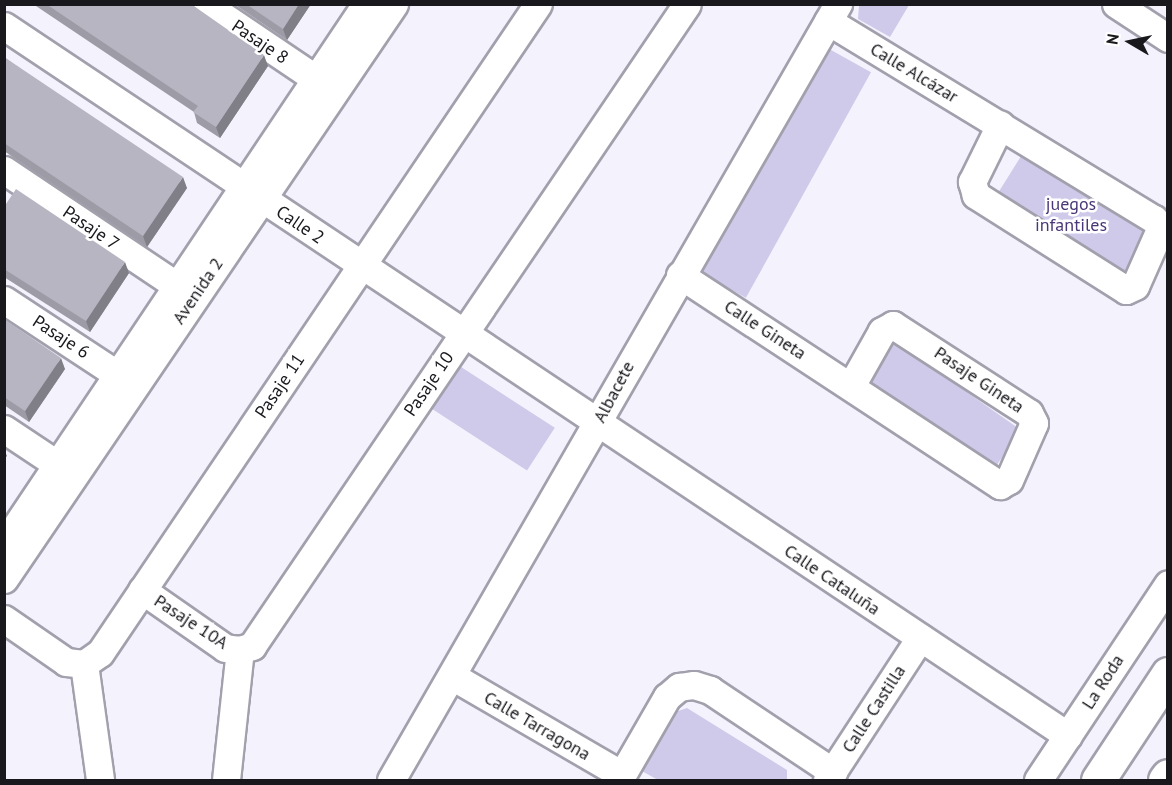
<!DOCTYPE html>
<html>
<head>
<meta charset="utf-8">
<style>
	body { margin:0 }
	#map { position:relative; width:1172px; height:785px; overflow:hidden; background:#f4f3fd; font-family:"PT Sans",sans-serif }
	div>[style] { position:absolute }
	.green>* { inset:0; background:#cfc9ea; transform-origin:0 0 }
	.roads { filter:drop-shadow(2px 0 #a2a0ac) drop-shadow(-2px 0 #a2a0ac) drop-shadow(0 2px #a2a0ac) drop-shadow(0 -2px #a2a0ac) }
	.minor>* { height:27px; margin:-13.5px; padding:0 13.5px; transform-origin:13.5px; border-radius:13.5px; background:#fff }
	.major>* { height:33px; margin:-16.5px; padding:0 16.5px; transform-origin:16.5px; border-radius:16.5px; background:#fff }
	.wall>* { inset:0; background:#9d9ca6 }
	.shaded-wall>* { inset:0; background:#807f87 }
	.building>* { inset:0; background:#b7b5c1 }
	span { translate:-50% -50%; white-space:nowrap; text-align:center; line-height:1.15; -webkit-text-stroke:5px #fff; paint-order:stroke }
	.street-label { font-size:18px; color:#19181d }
	.park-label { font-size:18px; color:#493777 }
	.frame { position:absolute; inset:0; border:6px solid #19181d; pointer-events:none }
	.north { position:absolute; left:1100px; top:12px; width:60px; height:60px; -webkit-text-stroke:4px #fff; paint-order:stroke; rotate:279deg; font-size:16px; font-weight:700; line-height:24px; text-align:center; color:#19181d }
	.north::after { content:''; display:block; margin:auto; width:21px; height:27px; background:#19181d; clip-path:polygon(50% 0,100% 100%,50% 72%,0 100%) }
</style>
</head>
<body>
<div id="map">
	<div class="green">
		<div style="clip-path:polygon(859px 5px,859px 4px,909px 5px,890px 37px,858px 19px)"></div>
		<div style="left:822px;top:45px;width:56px;height:258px;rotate:29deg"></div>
		<div style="left:1023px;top:153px;width:149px;height:56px;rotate:32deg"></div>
		<div style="left:891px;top:339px;width:159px;height:52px;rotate:35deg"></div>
		<div style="left:455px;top:363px;width:119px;height:51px;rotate:33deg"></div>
		<div style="clip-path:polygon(687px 708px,787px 770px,787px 780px,658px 780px,640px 770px,675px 712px)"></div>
	</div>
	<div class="roads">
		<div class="minor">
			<div style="left:205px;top:4px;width:134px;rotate:34deg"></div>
			<div style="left:1116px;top:4px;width:62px;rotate:33.2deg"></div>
			<div style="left:828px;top:21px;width:381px;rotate:31.3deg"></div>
			<div style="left:1154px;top:219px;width:11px;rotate:49deg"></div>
			<div style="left:1161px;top:227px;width:64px;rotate:113.8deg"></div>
			<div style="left:1135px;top:286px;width:10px;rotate:156deg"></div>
			<div style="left:1126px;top:290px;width:178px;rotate:-147.7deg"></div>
			<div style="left:976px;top:195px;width:14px;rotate:-107deg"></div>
			<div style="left:972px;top:182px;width:64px;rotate:-63.8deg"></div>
			<div style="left:4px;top:26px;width:1279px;rotate:33.71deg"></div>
			<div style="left:4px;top:170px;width:208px;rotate:33.8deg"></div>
			<div style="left:680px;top:275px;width:383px;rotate:33.3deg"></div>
			<div style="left:1000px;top:485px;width:10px;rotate:-29deg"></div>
			<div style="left:1009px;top:480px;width:62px;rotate:-66.3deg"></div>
			<div style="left:1034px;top:423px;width:11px;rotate:-117deg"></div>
			<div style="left:1029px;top:413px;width:162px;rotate:-147.1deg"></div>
			<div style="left:893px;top:325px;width:13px;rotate:151deg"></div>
			<div style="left:882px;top:331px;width:63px;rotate:119.4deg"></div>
			<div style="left:4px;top:300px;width:136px;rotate:33.3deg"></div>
			<div style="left:4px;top:429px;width:65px;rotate:33.7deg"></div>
			<div style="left:4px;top:544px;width:650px;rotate:-56.16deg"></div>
			<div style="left:4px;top:579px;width:695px;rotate:-55.85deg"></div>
			<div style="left:142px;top:590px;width:101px;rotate:34.9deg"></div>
			<div style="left:225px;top:648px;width:15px;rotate:8deg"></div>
			<div style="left:240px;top:650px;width:13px;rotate:-18deg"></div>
			<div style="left:252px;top:646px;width:775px;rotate:-55.88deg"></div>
			<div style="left:4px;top:619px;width:75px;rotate:34.7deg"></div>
			<div style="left:66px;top:662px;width:18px;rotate:6deg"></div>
			<div style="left:84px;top:664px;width:19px;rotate:-35deg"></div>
			<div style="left:100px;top:653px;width:783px;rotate:-55.99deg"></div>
			<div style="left:84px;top:664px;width:117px;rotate:82.1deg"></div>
			<div style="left:452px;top:676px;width:197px;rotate:30.2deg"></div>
			<div style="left:226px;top:780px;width:131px;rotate:-83.9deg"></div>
			<div style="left:391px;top:780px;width:896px;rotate:-60.06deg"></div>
			<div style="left:619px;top:780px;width:96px;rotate:-60deg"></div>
			<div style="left:667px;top:697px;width:16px;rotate:-40deg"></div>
			<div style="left:679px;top:687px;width:15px;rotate:-8deg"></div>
			<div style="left:694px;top:685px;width:17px;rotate:17deg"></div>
			<div style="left:710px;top:690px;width:148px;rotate:33.7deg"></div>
			<div style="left:827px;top:780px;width:170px;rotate:-56.8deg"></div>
			<div style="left:1038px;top:780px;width:235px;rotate:-56.4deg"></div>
		</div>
		<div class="major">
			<div style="left:1098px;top:780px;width:127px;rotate:-56.6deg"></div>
			<div style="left:1165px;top:780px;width:5px;rotate:-53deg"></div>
		</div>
	</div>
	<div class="wall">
		<div style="clip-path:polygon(33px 4px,191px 4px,268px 66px,220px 138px,197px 123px,194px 112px)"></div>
		<div style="clip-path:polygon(234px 4px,311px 4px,287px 40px)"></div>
		<div style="clip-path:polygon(4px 57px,187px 188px,147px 247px,4px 151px)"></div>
		<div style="clip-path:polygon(4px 207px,129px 273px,90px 332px,4px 277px)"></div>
		<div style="clip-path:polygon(4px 319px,65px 369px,29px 422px,4px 405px)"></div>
	</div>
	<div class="shaded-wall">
		<div style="clip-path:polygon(299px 4px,311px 4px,287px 40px,283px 29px)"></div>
		<div style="clip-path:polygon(264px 55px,268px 66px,220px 138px,216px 127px)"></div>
		<div style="clip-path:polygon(183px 177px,187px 188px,147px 247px,143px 236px)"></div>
		<div style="clip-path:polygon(125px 262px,129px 273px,90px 332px,86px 321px)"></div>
		<div style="clip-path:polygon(61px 358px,65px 369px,29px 422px,25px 411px)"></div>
		<div style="clip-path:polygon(4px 449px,7px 456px,4px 459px)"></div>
	</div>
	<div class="building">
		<div style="clip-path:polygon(46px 4px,191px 4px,264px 55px,216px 127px,193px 112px,198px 106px)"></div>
		<div style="clip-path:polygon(246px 4px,299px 4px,283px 29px)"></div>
		<div style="clip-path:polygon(4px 57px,183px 177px,143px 236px,4px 143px)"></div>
		<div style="clip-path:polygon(16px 189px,125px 262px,86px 321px,4px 269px,4px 207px)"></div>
		<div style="clip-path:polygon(4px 319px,61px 358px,25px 411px,4px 397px)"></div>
	</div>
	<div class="street-label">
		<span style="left:260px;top:42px;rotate:34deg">Pasaje 8</span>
		<span style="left:914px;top:73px;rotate:31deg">Calle Alcázar</span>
		<span style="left:300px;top:225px;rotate:34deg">Calle 2</span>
		<span style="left:91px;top:228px;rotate:34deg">Pasaje 7</span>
		<span style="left:198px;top:291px;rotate:-56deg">Avenida 2</span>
		<span style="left:765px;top:330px;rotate:33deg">Calle Gineta</span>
		<span style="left:61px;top:337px;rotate:33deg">Pasaje 6</span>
		<span style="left:979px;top:380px;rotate:34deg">Pasaje Gineta</span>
		<span style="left:429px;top:384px;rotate:-56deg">Pasaje 10</span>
		<span style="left:280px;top:386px;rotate:-56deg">Pasaje 11</span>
		<span style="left:614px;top:392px;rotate:-62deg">Albacete</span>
		<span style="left:832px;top:580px;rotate:34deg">Calle Cataluña</span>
		<span style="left:191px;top:622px;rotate:33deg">Pasaje 10A</span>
		<span style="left:1103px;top:682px;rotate:-57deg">La Roda</span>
		<span style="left:874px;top:709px;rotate:-57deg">Calle Castilla</span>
		<span style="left:537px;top:726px;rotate:30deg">Calle Tarragona</span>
	</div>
	<div class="park-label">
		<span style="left:1071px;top:215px">juegos<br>infantiles</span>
	</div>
	<div class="frame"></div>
	<div class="north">N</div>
</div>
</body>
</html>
